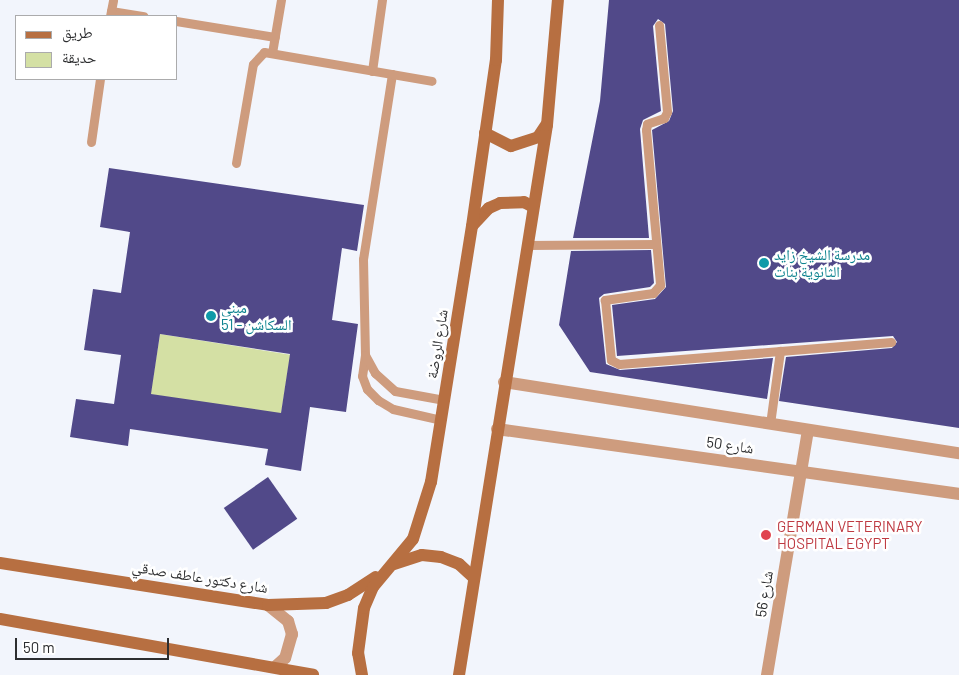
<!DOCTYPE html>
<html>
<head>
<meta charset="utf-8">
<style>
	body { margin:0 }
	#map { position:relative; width:959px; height:675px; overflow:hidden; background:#f2f5fc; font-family:Barlow,"Noto Naskh Arabic",sans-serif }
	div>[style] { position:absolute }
	.green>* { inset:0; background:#d4e0a4; transform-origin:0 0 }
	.building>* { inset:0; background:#514989; transform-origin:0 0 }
	.lane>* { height:9px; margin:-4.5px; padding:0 4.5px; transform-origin:4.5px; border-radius:4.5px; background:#ce9c7e }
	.street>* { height:12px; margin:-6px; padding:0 6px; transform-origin:6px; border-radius:6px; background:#ce9c7e }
	.secondary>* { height:12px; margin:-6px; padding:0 6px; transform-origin:6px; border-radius:6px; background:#b76f41 }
	.dots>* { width:14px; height:14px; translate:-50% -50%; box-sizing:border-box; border:2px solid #fff; border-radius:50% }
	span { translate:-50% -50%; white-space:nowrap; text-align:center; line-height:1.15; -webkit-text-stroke:5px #fff; paint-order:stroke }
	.culture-label { font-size:15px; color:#0d838f }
	.left { translate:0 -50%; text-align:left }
	.street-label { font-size:15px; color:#2d2e30 }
	.health-label { font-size:15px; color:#be3a42 }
	.legend { position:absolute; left:15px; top:15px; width:162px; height:65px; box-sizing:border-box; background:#fff; border:1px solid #ababac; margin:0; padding:6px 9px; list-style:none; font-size:15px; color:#2d2e30 }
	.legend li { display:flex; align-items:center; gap:10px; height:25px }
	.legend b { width:25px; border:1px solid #ababac }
	.scale { position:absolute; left:15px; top:638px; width:154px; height:22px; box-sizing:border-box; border:2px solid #2d2e30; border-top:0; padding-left:6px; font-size:15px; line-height:18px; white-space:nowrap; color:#2d2e30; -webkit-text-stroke:4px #fff; paint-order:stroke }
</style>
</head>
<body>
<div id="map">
	<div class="green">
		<div style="left:160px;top:334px;width:132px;height:61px;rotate:9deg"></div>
	</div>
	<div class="building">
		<div style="clip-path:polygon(609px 0,959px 0,959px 428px,779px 401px,786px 357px,892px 348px,897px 342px,893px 336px,617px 356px,612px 305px,655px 299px,666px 287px,652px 130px,669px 121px,673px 111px,665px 24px,658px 19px,653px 26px,661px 111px,643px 120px,640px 129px,649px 238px,573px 238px,600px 101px)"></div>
		<div style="clip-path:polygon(evenodd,109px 168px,364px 205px,357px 251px,342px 248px,332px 320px,358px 324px,346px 412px,310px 407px,301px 471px,265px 465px,268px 449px,130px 429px,128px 446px,70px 437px,76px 399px,114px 404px,121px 355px,84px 350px,93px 289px,121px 293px,130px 232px,100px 227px,109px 168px,160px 334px,290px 354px,281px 413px,151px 394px,160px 334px)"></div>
		<div style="clip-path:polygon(651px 250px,654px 283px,650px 287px,604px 294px,599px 298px,606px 364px,620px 370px,773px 358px,767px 399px,590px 372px,559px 325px,571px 251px)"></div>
		<div style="left:268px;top:477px;width:51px;height:54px;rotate:55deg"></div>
	</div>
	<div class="lane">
		<div style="left:111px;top:11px;width:33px;rotate:9deg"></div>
		<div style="left:110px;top:16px;width:16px;rotate:-79deg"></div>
		<div style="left:176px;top:21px;width:100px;rotate:9.2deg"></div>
		<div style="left:659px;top:25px;width:87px;rotate:84.7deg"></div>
		<div style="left:667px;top:112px;width:7px;rotate:117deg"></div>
		<div style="left:664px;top:118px;width:18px;rotate:161deg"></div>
		<div style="left:647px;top:124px;width:6px;rotate:99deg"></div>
		<div style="left:646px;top:130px;width:156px;rotate:84.8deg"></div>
		<div style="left:660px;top:285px;width:11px;rotate:131deg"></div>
		<div style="left:653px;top:293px;width:49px;rotate:171.7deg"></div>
		<div style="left:605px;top:300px;width:60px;rotate:84.3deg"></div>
		<div style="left:611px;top:360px;width:9px;rotate:27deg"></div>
		<div style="left:619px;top:364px;width:273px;rotate:-4.6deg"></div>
		<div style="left:272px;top:53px;width:54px;rotate:-80.4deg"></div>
		<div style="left:372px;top:71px;width:72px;rotate:-82deg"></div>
		<div style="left:392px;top:74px;width:187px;rotate:98.9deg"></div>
		<div style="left:363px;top:259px;width:96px;rotate:88.8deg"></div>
		<div style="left:365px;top:355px;width:21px;rotate:98deg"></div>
		<div style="left:362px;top:376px;width:14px;rotate:69deg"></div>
		<div style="left:367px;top:389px;width:16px;rotate:45deg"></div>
		<div style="left:378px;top:400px;width:17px;rotate:31deg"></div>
		<div style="left:393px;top:409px;width:49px;rotate:12.9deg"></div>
		<div style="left:91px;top:142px;width:64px;rotate:-81.9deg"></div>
		<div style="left:236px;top:163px;width:100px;rotate:-80.3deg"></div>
		<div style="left:253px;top:64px;width:16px;rotate:-47deg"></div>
		<div style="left:264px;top:52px;width:170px;rotate:9.8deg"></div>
		<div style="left:527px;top:245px;width:129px;rotate:-0.4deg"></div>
		<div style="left:365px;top:355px;width:21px;rotate:61deg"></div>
		<div style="left:375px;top:373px;width:27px;rotate:42deg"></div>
		<div style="left:395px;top:391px;width:50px;rotate:10.4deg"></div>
		<div style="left:770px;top:424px;width:74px;rotate:-82.2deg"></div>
	</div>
	<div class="street">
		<div style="left:504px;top:382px;width:461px;rotate:8.9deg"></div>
		<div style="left:497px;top:429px;width:467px;rotate:8deg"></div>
		<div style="left:268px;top:605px;width:26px;rotate:39deg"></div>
		<div style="left:288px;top:621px;width:14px;rotate:73deg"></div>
		<div style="left:292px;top:634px;width:25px;rotate:106deg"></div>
		<div style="left:285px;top:658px;width:13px;rotate:138deg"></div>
		<div style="left:767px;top:675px;width:248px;rotate:-80.5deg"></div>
	</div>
	<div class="secondary">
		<div style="left:485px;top:133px;width:29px;rotate:27deg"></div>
		<div style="left:511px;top:146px;width:28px;rotate:-18deg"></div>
		<div style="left:538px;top:137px;width:14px;rotate:-56deg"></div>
		<div style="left:473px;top:225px;width:23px;rotate:-47deg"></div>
		<div style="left:489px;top:208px;width:12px;rotate:-24deg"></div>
		<div style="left:500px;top:203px;width:24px;rotate:-2deg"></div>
		<div style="left:524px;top:202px;width:10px;rotate:29deg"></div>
		<div style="left:0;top:563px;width:271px;rotate:8.9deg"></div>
		<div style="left:268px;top:605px;width:58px;rotate:-2deg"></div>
		<div style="left:326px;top:603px;width:23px;rotate:-20deg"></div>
		<div style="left:348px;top:595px;width:33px;rotate:-33deg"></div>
		<div style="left:394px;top:564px;width:29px;rotate:-18deg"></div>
		<div style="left:422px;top:555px;width:19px;rotate:6deg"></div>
		<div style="left:441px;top:557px;width:19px;rotate:21deg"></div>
		<div style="left:459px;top:564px;width:19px;rotate:43deg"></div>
		<div style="left:0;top:619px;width:318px;rotate:10.1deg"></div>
		<div style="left:362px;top:675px;width:22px;rotate:-100deg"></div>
		<div style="left:358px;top:653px;width:45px;rotate:-82.4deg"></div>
		<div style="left:364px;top:608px;width:23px;rotate:-67deg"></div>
		<div style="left:373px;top:587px;width:62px;rotate:-50.2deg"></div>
		<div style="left:413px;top:539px;width:60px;rotate:-72.5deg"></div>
		<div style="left:431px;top:482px;width:259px;rotate:-80.9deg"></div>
		<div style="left:472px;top:226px;width:168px;rotate:-81.8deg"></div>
		<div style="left:496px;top:60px;width:60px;rotate:-88.1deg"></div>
		<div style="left:459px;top:675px;width:557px;rotate:-80.91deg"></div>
		<div style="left:547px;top:125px;width:125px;rotate:-85deg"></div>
	</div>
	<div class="dots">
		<div style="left:764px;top:263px;background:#0f9aa8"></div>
		<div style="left:211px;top:316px;background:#0f9aa8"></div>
		<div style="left:766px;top:535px;background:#e0444e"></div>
	</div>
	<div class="culture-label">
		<span class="left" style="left:774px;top:263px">مدرسة الشيخ زايد<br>الثانوية بنات</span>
		<span class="left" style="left:221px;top:316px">مبنى<br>السكاشن - 51</span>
	</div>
	<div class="street-label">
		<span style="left:437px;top:344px;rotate:-81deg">شارع الروضة</span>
		<span style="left:730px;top:445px;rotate:8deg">شارع 50</span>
		<span style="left:200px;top:577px;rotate:9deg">شارع دكتور عاطف صدقي</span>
		<span style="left:764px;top:594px;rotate:-81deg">شارع 56</span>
	</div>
	<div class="health-label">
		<span class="left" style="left:777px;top:535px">GERMAN VETERINARY<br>HOSPITAL EGYPT</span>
	</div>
	<ul class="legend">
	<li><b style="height:6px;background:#b76f41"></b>طريق</li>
	<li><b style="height:14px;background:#d4e0a4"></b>حديقة</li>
	</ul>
	<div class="scale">50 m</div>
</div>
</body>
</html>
